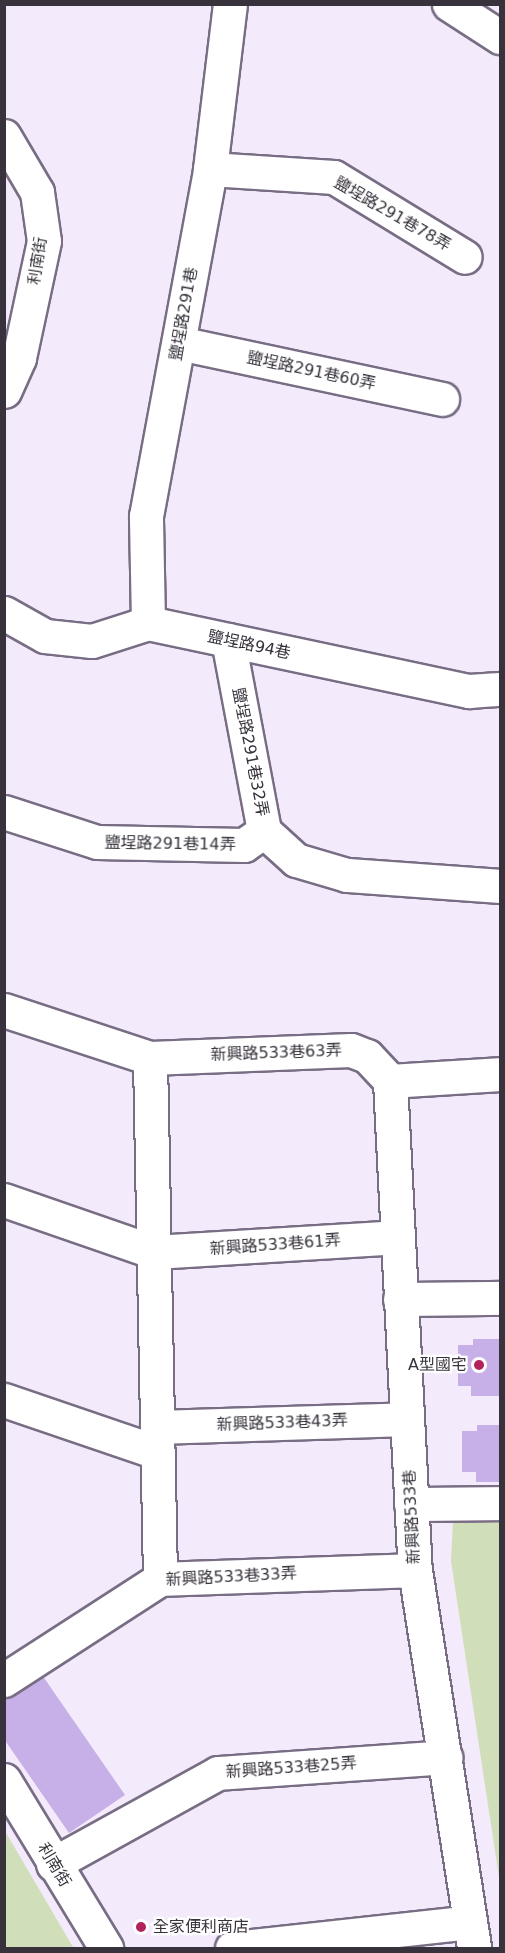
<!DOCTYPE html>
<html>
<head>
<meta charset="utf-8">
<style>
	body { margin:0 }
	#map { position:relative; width:505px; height:1953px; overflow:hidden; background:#f3ebfb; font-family:"DejaVu Sans","Noto Sans TC",sans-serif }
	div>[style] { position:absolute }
	.green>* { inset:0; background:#d0deba }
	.building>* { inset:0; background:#c7b0e7 }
	.roads { filter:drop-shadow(2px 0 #786d84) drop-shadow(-2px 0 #786d84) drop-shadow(0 2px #786d84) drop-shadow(0 -2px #786d84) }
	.minor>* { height:33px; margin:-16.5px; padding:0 16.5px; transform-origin:16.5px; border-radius:16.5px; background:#fff }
	.dots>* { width:16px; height:16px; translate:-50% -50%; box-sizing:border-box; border:3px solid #fff; border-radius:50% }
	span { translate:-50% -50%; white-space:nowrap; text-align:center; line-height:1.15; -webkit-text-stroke:4.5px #fff; paint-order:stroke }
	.street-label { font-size:16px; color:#37323c }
	.poi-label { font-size:16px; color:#37323c }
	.right { translate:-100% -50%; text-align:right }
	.left { translate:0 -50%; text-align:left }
	.frame { position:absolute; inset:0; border:6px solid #37323c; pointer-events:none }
</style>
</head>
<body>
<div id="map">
	<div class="green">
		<div style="clip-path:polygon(500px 1520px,500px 1884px,451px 1561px,453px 1521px)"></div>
		<div style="clip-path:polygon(4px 1831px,5px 1831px,73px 1947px,5px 1948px)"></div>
	</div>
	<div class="building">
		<div style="clip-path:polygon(473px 1339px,500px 1339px,500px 1396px,471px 1396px,471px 1386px,458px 1386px,458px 1345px,473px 1345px)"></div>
		<div style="clip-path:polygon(477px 1425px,500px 1425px,500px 1482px,476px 1482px,476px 1472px,462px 1472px,462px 1431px,477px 1431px)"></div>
		<div style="clip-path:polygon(40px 1672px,125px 1795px,69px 1833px,4px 1739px,4px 1697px)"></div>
	</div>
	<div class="roads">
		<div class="minor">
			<div style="left:449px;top:4px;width:61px;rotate:32.9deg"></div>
			<div style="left:4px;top:136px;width:65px;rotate:59.5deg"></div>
			<div style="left:37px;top:192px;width:49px;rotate:81.9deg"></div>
			<div style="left:44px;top:241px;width:120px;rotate:102.1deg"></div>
			<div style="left:19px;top:358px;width:36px;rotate:114deg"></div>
			<div style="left:210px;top:169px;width:124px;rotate:3.7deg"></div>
			<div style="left:334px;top:177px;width:153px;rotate:31.4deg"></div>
			<div style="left:179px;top:343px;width:269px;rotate:12deg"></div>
			<div style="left:4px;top:613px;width:47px;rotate:29.3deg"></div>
			<div style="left:45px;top:636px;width:47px;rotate:6.1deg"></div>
			<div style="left:92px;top:641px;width:59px;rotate:-17.8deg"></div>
			<div style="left:148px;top:623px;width:328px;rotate:12deg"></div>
			<div style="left:469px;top:691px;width:31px;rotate:-4deg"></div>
			<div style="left:148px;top:623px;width:107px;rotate:-91.1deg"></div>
			<div style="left:146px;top:516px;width:353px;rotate:-79.5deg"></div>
			<div style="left:210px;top:169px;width:166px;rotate:-83.1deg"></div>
			<div style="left:228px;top:640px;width:194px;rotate:79.3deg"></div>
			<div style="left:264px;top:831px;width:43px;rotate:42.2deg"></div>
			<div style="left:296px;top:860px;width:53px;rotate:16.4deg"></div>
			<div style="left:347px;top:875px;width:153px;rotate:4.1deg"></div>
			<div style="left:4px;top:812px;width:98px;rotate:17.9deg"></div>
			<div style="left:97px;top:842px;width:147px;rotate:1.2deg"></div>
			<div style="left:244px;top:845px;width:24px;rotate:-35deg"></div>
			<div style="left:4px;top:1010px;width:154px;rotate:18.2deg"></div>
			<div style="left:150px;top:1058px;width:201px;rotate:-2.3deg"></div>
			<div style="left:351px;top:1050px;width:17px;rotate:21deg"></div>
			<div style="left:367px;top:1056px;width:34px;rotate:47deg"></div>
			<div style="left:150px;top:1058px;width:521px;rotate:88.9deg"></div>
			<div style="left:390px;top:1081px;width:490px;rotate:87.1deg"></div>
			<div style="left:415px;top:1570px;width:383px;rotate:81.1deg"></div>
			<div style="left:390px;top:1081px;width:110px;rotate:-3.6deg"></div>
			<div style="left:4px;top:1200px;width:159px;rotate:19.1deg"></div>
			<div style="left:154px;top:1252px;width:242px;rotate:-3.5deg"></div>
			<div style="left:400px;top:1299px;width:100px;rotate:-0.6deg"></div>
			<div style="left:4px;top:1400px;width:162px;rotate:18.8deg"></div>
			<div style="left:157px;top:1427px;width:250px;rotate:-1.8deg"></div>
			<div style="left:411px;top:1504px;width:89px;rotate:-0.6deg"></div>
			<div style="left:4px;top:1680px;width:186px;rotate:-32.9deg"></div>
			<div style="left:160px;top:1579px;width:255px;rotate:-2deg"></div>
			<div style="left:4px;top:1780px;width:197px;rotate:58.7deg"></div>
			<div style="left:53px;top:1864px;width:188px;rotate:-28.9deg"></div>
			<div style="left:218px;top:1773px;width:228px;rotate:-4deg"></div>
			<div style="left:232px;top:1948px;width:239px;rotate:-6.2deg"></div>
		</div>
	</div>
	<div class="dots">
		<div style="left:479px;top:1365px;background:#b1235a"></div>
		<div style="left:141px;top:1927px;background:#b1235a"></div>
	</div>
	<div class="street-label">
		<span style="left:392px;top:214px;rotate:30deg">鹽埕路291巷78弄</span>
		<span style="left:38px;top:261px;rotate:-81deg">利南街</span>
		<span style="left:184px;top:314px;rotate:-80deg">鹽埕路291巷</span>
		<span style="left:311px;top:371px;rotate:12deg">鹽埕路291巷60弄</span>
		<span style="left:249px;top:645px;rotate:12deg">鹽埕路94巷</span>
		<span style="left:250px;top:752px;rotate:79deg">鹽埕路291巷32弄</span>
		<span style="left:170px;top:844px;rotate:1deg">鹽埕路291巷14弄</span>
		<span style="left:276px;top:1053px;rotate:-2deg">新興路533巷63弄</span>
		<span style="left:275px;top:1245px;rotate:-4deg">新興路533巷61弄</span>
		<span style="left:282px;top:1423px;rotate:-2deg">新興路533巷43弄</span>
		<span style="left:412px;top:1517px;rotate:-93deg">新興路533巷</span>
		<span style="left:231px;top:1577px;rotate:-3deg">新興路533巷33弄</span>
		<span style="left:291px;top:1768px;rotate:-4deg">新興路533巷25弄</span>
		<span style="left:54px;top:1865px;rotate:59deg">利南街</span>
	</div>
	<div class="poi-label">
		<span class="right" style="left:467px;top:1365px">A型國宅</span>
		<span class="left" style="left:153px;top:1927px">全家便利商店</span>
	</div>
	<div class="frame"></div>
</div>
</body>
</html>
